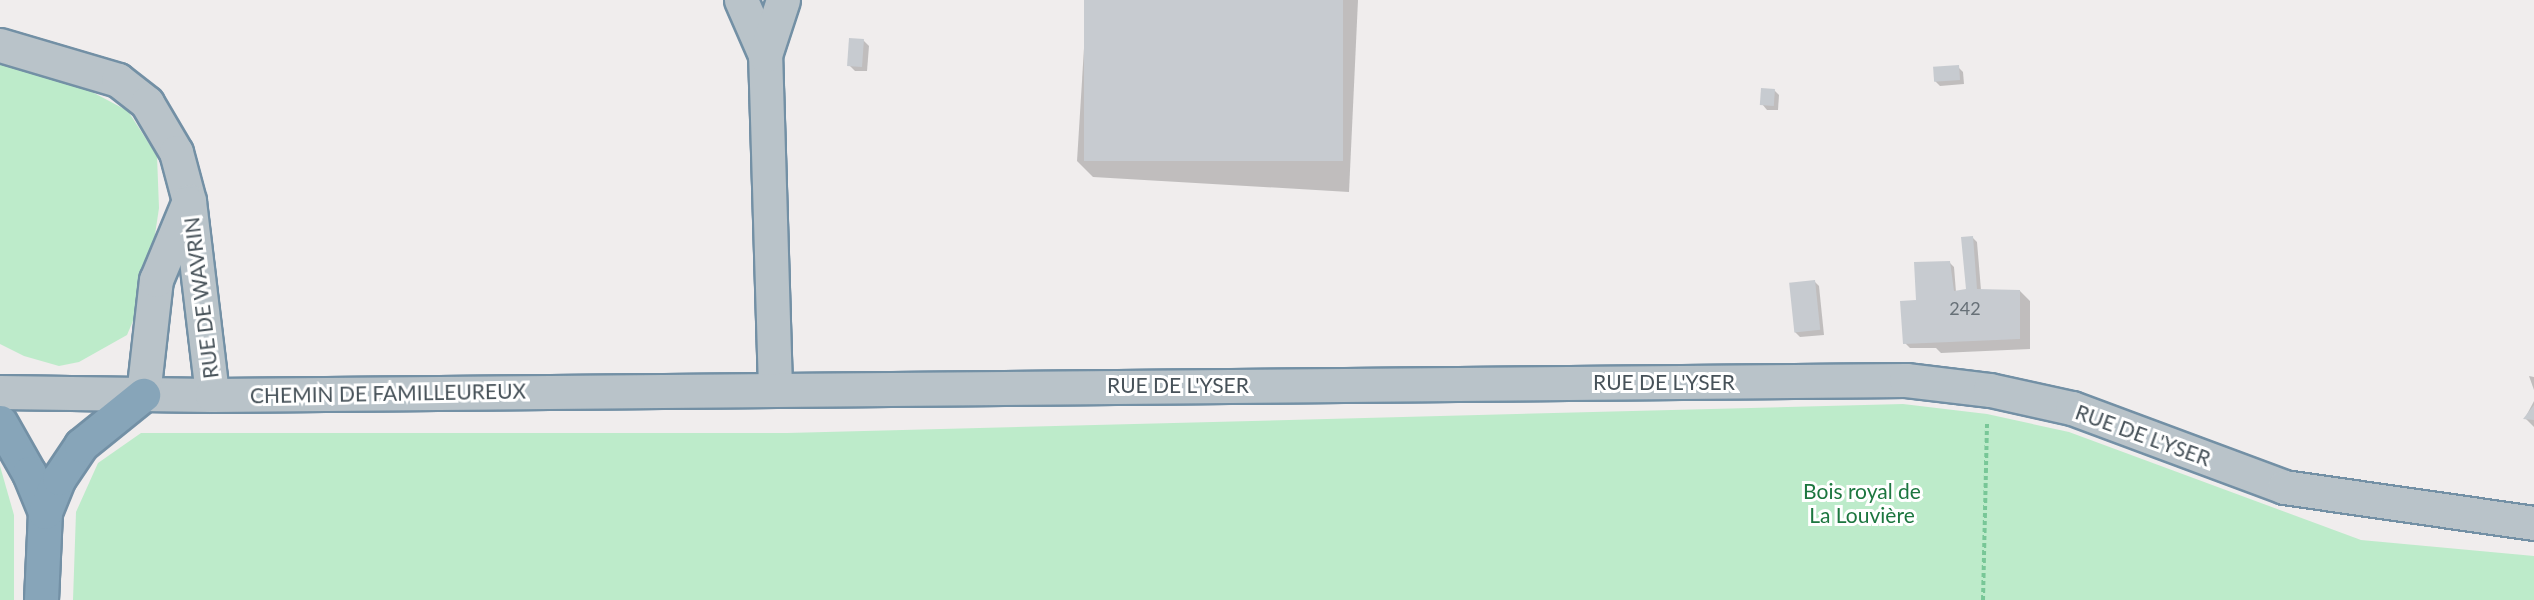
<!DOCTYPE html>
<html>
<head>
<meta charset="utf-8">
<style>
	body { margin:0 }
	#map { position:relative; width:2534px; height:600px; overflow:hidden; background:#f0eded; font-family:Lato,sans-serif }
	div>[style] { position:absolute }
	.green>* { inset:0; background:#bdebca }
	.shadow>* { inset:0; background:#0003 }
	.building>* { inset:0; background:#c7cbd0; transform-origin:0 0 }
	.path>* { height:4px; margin-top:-2px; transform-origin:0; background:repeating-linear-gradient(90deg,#78c797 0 4.5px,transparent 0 7.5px) }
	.roads { filter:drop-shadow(2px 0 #7390a5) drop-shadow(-2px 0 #7390a5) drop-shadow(0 2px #7390a5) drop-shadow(0 -2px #7390a5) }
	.minor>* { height:33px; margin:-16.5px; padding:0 16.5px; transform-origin:16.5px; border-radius:16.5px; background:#b9c3c9 }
	.highway>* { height:33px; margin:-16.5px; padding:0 16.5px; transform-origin:16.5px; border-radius:16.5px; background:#87a5b9 }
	span { translate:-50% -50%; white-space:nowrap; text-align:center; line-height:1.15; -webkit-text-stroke:6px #fff; paint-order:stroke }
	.number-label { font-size:18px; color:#677077 }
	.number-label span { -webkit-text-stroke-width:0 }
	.street-label { font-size:21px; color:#475259 }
	.park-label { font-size:21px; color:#1c763f }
</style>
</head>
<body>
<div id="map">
	<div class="green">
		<div style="clip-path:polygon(0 58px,77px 84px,128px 111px,157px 156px,159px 208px,147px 288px,127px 335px,79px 362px,59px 366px,24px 356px,0 344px)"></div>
		<div style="clip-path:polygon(1903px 404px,1987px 414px,2069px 432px,2361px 540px,2534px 556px,2534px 600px,73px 600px,76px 512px,98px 463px,141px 433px,787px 433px)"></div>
		<div style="clip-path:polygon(0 466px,14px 515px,14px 600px,0 600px)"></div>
	</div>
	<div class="shadow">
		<div style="clip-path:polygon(1087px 0,1358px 0,1349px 192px,1093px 177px,1077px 161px)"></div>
		<div style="clip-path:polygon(863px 40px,869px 46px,867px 71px,855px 71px,850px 66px)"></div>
		<div style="clip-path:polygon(1958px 67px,1963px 72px,1964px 84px,1940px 86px,1935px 81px)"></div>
		<div style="clip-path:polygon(1774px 90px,1779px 95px,1778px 110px,1767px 110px,1762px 104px)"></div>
		<div style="clip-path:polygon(1972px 237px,1977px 242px,1981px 290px,2020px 291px,2030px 301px,2030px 349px,1941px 353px,1936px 348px,1910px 348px,1905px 343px,1917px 302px,1949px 262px,1954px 267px,1956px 292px,1970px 291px)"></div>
		<div style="clip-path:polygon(1814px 281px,1819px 286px,1824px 335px,1800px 337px,1795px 332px)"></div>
		<div style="clip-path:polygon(2529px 376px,2534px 377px,2534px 390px)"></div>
		<div style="clip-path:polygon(2534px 401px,2534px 427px,2525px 418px)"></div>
	</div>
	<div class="building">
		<div style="left:1084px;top:0;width:259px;height:161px"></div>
		<div style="left:849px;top:38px;width:15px;height:28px;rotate:4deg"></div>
		<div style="left:1959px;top:65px;width:15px;height:26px;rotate:86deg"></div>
		<div style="left:1761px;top:88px;width:14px;height:17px;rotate:4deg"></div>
		<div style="clip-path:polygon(1973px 236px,1977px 289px,2020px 290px,2020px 339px,1903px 344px,1900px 301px,1916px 300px,1914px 262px,1950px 261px,1954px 291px,1966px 289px,1961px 237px)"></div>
		<div style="left:1815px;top:280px;width:50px;height:26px;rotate:84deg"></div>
		<div style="clip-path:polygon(2534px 405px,2534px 420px,2523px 419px)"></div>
	</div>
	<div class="path">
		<div style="left:1983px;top:600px;width:176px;rotate:-88.7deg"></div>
	</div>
	<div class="roads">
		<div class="minor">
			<div style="left:741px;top:0;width:60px;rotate:66.4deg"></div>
			<div style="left:0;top:45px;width:123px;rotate:16.5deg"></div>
			<div style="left:118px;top:80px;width:37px;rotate:38deg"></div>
			<div style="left:147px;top:103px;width:57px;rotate:59.4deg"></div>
			<div style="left:176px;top:152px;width:51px;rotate:75.1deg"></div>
			<div style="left:189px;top:201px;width:195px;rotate:83.2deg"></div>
			<div style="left:775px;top:388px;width:333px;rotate:-91.7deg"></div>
			<div style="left:765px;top:55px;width:58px;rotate:-71.9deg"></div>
			<div style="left:0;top:392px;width:212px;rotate:0.8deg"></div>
			<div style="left:212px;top:395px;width:1694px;rotate:-0.51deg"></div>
			<div style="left:1906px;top:380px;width:85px;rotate:6.8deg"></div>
			<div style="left:1990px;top:390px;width:84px;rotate:12.4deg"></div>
			<div style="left:2072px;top:408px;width:226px;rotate:20.4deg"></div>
			<div style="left:2284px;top:487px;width:253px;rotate:8.2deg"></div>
			<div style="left:143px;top:395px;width:116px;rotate:-83.6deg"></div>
			<div style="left:156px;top:280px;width:83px;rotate:-67.4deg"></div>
		</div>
		<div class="highway">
			<div style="left:0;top:422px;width:59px;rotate:60.4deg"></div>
			<div style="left:29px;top:473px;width:42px;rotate:67.7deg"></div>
			<div style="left:41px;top:600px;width:88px;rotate:-87.4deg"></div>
			<div style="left:45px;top:512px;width:37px;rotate:-68deg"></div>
			<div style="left:59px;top:478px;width:40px;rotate:-56deg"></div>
			<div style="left:81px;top:445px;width:80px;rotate:-38.9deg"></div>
		</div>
	</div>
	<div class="number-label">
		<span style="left:1965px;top:308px">242</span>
	</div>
	<div class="street-label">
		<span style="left:201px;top:298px;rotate:-97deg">RUE DE WAVRIN</span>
		<span style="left:1664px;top:382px">RUE DE L'YSER</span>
		<span style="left:1178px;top:385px">RUE DE L'YSER</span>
		<span style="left:388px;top:393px;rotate:-1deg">CHEMIN DE FAMILLEUREUX</span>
		<span style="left:2143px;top:435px;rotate:20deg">RUE DE L'YSER</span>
	</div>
	<div class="park-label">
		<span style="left:1862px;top:503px">Bois royal de<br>La Louvière</span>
	</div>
</div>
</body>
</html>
